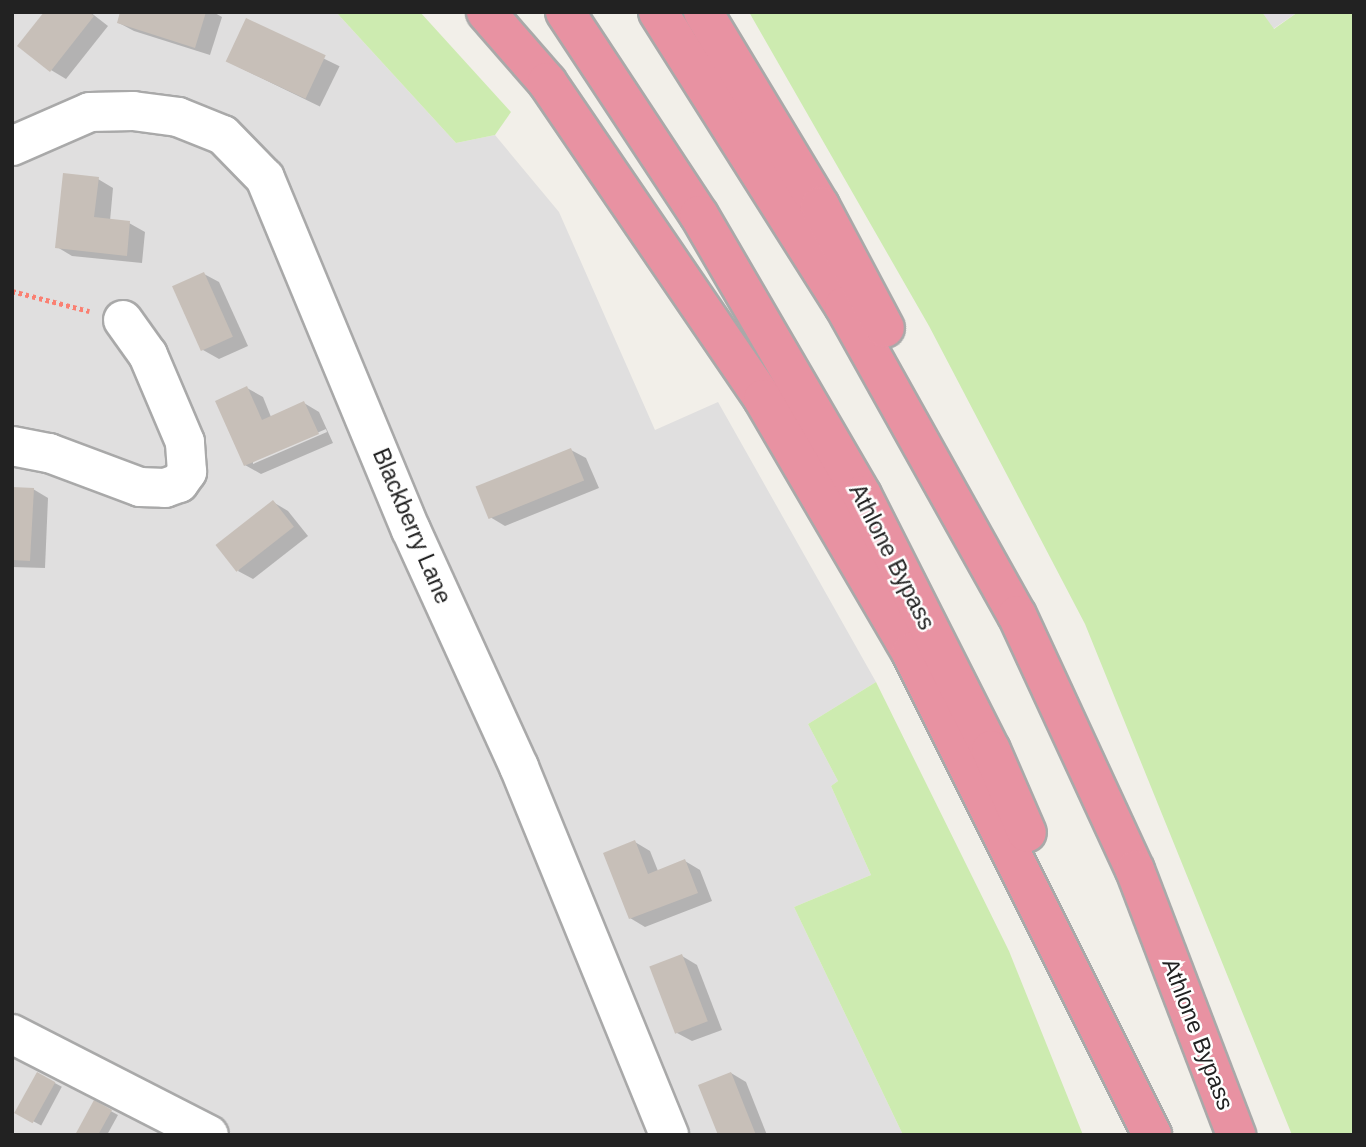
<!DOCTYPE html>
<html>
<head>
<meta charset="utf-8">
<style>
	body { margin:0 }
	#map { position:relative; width:1366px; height:1147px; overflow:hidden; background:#f2efe9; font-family:Arial,sans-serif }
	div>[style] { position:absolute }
	.residential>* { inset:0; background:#e0dfdf }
	.grass>* { inset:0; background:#cdebb0 }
	.shadow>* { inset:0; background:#0003; transform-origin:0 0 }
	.building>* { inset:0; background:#c7bfb8; transform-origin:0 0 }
	.path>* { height:4.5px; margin-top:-2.25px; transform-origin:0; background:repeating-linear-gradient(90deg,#fa8072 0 3.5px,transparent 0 7px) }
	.roads { filter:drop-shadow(2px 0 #a9a9a9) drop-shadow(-2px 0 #a9a9a9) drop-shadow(0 2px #a9a9a9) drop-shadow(0 -2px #a9a9a9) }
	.minor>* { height:38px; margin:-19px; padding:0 19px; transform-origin:19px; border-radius:19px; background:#fff }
	.highway>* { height:38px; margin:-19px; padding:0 19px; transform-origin:19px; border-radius:19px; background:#e892a2 }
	span { translate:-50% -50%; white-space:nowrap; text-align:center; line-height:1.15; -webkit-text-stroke:5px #fff; paint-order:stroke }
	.street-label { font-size:23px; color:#222 }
	.frame { position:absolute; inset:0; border:14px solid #222; pointer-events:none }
</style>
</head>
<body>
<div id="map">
	<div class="residential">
		<div style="clip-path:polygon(12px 12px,336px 12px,456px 143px,495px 135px,559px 212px,655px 430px,718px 402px,876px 682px,808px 724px,838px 781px,831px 786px,871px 875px,794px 907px,903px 1135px,12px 1135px)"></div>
		<div style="clip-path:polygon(1262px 12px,1298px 12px,1273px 29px)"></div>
	</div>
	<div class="grass">
		<div style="clip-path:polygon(336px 12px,420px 12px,511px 112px,495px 135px,456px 143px)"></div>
		<div style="clip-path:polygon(749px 12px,1262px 12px,1274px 29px,1298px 12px,1354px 12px,1354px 1135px,1292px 1135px,1085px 624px,929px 326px)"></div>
		<div style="clip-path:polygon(876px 682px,1009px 951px,1083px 1135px,903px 1135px,794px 907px,871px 875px,831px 786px,838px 781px,808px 724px)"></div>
	</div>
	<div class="shadow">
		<div style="clip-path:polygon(46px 12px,90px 12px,108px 26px,66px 79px,51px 70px)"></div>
		<div style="clip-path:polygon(122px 12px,213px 12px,222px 17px,210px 55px,134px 31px,119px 23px)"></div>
		<div style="left:247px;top:21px;width:103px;height:45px;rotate:26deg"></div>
		<div style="clip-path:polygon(98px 179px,113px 188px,110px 221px,129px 223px,145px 232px,142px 263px,72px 256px,57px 247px)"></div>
		<div style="clip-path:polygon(204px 274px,219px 282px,248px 346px,219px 359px,203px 350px)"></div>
		<div style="clip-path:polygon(evenodd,247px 388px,263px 397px,271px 417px,304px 403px,319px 412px,333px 443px,261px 474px,245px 465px,247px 388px,326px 429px,327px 432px,253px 464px,253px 461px,326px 429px)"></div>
		<div style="clip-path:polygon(571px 450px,586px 458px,599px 488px,505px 526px,490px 517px)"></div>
		<div style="clip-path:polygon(12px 489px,33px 489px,48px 498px,45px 568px,12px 567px)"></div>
		<div style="clip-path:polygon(273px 502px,288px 511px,308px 536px,253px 579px,238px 571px)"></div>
		<div style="clip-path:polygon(635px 842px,650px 851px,658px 871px,685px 861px,700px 870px,712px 901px,645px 927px,630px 918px)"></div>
		<div style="clip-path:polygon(682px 956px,697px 965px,722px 1030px,692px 1041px,677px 1033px)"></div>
		<div style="clip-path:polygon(731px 1073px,746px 1082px,767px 1135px,720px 1135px)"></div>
		<div style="left:38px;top:1074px;width:27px;height:44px;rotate:28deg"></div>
		<div style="clip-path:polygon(94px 1102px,118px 1115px,107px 1135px,77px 1135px)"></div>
	</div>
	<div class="building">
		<div style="clip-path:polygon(44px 12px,89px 12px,94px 16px,50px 72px,17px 46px)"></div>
		<div style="clip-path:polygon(120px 12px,206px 12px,195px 48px,117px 23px)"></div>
		<div style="left:246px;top:18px;width:88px;height:48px;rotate:25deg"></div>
		<div style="clip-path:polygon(63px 173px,99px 177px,94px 217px,130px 221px,127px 256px,55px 248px)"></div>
		<div style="left:204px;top:272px;width:71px;height:35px;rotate:66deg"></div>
		<div style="clip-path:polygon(247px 386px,262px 420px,304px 401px,319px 434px,244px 466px,215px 401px)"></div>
		<div style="left:571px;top:448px;width:35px;height:103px;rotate:68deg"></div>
		<div style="clip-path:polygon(12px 487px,34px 488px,30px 561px,12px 560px)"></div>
		<div style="left:273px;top:500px;width:34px;height:73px;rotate:52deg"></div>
		<div style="clip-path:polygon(635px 840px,648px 874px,685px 859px,698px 893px,629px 919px,603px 853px)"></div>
		<div style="left:682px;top:954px;width:72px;height:35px;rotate:69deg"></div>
		<div style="left:37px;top:1072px;width:21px;height:47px;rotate:29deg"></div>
		<div style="clip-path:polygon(731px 1072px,744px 1105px,756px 1135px,718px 1135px,698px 1085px)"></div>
		<div style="clip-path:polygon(94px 1100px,112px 1110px,98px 1135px,75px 1135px)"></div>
	</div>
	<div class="path">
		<div style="left:12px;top:291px;width:80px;rotate:14.6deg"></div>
	</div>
	<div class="roads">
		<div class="minor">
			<div style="left:12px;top:146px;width:85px;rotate:-23.6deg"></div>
			<div style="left:90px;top:112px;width:43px;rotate:-1.3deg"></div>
			<div style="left:133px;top:111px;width:45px;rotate:7.6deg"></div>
			<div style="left:178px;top:117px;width:48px;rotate:21.8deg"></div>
			<div style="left:223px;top:135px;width:60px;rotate:45.7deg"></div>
			<div style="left:265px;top:178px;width:381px;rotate:67.5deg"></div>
			<div style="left:411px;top:530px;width:260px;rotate:65.5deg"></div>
			<div style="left:519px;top:767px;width:397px;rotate:67.8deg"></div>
			<div style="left:12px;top:446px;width:38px;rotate:11deg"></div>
			<div style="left:49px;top:453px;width:97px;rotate:20.5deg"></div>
			<div style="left:140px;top:487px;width:25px;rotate:2deg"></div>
			<div style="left:165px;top:488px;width:15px;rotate:-20deg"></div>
			<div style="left:179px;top:483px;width:14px;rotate:-54deg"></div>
			<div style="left:187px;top:472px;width:30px;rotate:-94deg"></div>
			<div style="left:185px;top:442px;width:95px;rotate:-113deg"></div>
			<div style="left:148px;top:355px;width:43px;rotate:-125.5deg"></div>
			<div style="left:12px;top:1034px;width:221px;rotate:27.1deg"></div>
		</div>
		<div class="highway">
			<div style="left:486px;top:12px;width:93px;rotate:48.9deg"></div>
			<div style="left:547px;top:82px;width:384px;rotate:55.7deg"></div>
			<div style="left:763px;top:399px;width:293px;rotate:59.7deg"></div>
			<div style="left:911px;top:652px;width:540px;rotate:63.48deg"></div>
			<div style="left:565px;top:12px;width:243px;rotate:56.6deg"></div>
			<div style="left:699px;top:215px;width:324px;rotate:59.8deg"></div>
			<div style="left:862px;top:495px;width:286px;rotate:63.2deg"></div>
			<div style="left:991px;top:750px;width:90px;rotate:66.6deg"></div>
			<div style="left:658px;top:12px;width:348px;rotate:57.7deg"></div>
			<div style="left:844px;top:306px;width:354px;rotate:60.8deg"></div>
			<div style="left:1017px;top:615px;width:281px;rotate:65.2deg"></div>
			<div style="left:1135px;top:870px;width:284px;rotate:69.1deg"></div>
			<div style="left:703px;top:12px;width:227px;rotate:58.9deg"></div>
			<div style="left:820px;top:206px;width:138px;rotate:62deg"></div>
		</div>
	</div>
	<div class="street-label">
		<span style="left:412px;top:526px;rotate:67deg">Blackberry Lane</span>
		<span style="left:892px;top:557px;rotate:63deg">Athlone Bypass</span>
		<span style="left:1198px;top:1034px;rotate:69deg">Athlone Bypass</span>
	</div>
	<div class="frame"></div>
</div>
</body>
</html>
